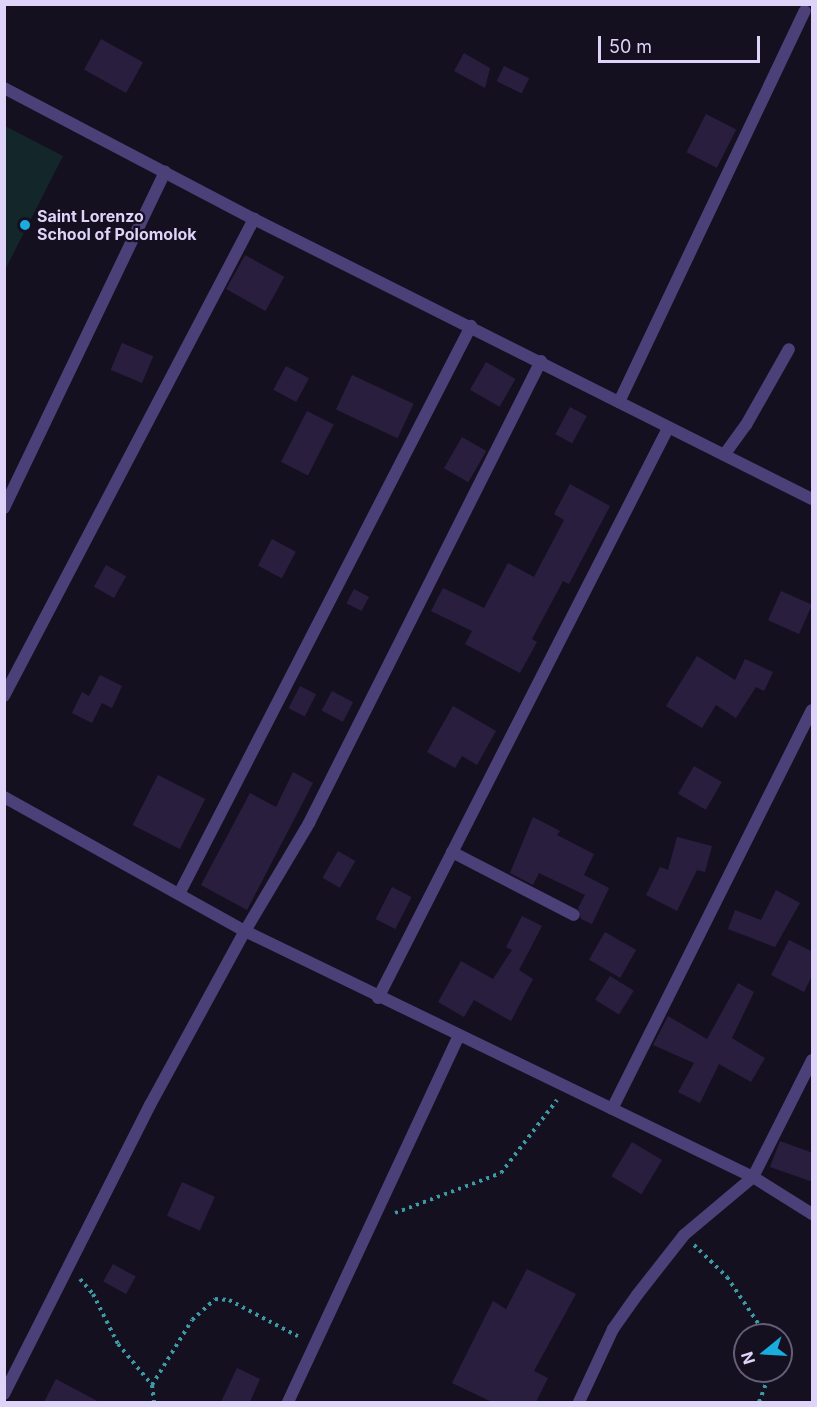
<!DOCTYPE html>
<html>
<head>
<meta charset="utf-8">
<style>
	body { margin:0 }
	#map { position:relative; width:817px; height:1407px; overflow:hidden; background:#151020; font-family:Inter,sans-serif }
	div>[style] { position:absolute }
	.green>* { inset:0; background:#132629 }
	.building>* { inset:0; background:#2a1e3f; transform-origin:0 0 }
	.path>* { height:4px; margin-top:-2px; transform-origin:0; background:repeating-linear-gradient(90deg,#3c9aa5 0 3px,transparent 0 7.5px) }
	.service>* { height:12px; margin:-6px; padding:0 6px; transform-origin:6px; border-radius:6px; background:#4c4079 }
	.minor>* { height:12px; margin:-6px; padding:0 6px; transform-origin:6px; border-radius:6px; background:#4c4079 }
	.dots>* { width:16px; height:16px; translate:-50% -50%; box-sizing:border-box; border:3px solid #151020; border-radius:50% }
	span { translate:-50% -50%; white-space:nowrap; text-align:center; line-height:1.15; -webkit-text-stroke:4.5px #151020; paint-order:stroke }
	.poi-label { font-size:16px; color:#ded4fa; font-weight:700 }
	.left { translate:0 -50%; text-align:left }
	.frame { position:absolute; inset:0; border:6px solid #ded4fa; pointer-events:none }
	.north { position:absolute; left:733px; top:1323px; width:60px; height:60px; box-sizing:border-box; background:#151020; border:2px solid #655e77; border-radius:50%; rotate:252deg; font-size:16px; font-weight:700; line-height:24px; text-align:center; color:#ded4fa }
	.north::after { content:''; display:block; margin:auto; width:21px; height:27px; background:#1aabdf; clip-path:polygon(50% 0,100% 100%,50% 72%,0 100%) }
	.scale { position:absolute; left:598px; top:36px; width:162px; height:27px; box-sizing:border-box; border:3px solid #ded4fa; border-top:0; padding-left:8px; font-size:18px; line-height:21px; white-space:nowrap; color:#ded4fa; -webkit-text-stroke:4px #151020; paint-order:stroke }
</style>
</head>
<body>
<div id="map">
	<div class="green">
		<div style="clip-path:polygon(5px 126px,63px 156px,5px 270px)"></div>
	</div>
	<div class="building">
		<div style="left:101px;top:39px;width:48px;height:35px;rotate:29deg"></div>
		<div style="clip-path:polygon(464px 53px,490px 68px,485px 88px,454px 71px)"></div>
		<div style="left:504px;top:66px;width:28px;height:17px;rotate:26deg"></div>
		<div style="left:706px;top:114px;width:34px;height:43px;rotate:27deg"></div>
		<div style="left:245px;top:255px;width:45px;height:39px;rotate:29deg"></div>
		<div style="left:122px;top:343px;width:34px;height:29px;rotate:23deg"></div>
		<div style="left:486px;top:362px;width:34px;height:32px;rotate:30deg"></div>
		<div style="left:286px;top:366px;width:26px;height:27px;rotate:28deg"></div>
		<div style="left:352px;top:375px;width:68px;height:38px;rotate:25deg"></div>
		<div style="left:570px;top:407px;width:19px;height:31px;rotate:28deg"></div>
		<div style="left:307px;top:411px;width:30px;height:57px;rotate:27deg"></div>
		<div style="left:462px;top:437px;width:28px;height:36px;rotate:30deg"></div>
		<div style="clip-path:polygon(570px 484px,610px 506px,569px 584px,563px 581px,532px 639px,537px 642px,520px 673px,465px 644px,472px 631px,431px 611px,443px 588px,484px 608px,508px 563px,534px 577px,564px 520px,554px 514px)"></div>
		<div style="left:272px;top:539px;width:27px;height:30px;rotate:28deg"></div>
		<div style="left:106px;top:565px;width:23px;height:25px;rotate:29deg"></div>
		<div style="left:354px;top:589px;width:17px;height:16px;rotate:28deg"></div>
		<div style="left:781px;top:591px;width:34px;height:32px;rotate:24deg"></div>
		<div style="clip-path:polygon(697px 656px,735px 680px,745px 659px,773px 672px,764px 691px,756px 687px,736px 718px,716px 705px,702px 728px,666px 706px)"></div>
		<div style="clip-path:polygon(100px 675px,122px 686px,112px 708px,102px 703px,92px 723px,72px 713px,82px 692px,89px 696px)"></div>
		<div style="left:300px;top:686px;width:18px;height:25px;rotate:27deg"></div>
		<div style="left:332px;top:691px;width:24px;height:22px;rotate:28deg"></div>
		<div style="clip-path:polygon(453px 706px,496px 731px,477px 765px,462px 756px,455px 768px,427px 752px)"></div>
		<div style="left:694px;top:766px;width:32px;height:32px;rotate:30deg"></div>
		<div style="clip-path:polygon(293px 772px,313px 783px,247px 910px,201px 885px,250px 793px,276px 807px)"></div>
		<div style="left:158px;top:775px;width:53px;height:56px;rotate:27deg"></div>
		<div style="clip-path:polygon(533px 817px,560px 831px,557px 835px,594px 854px,584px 875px,609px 888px,592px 924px,581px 919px,578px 908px,585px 895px,539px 873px,533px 885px,510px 873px)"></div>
		<div style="clip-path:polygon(677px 837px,712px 846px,705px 872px,697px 870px,677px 911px,646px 895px,660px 867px,668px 870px)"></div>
		<div style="left:338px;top:851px;width:20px;height:31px;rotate:30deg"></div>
		<div style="left:392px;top:887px;width:22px;height:36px;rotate:27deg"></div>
		<div style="clip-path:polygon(776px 890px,800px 903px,775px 947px,728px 929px,735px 910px,761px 920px)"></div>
		<div style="clip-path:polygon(522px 916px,542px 926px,519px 970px,533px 979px,511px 1021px,474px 1000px,464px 1017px,438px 1002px,461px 961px,493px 979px,512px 950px,506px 947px)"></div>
		<div style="left:605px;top:932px;width:36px;height:32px;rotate:30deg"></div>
		<div style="clip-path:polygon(789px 940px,813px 952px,813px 974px,804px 992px,771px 975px)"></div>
		<div style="left:610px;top:976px;width:28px;height:28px;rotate:32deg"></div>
		<div style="clip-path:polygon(738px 983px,754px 992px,732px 1038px,765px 1058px,751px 1082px,719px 1064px,700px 1103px,678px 1092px,694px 1063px,653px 1045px,668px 1016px,707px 1039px)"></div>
		<div style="clip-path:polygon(780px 1141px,813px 1153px,813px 1182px,770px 1167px)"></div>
		<div style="left:632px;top:1142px;width:35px;height:40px;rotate:31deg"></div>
		<div style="left:182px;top:1182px;width:36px;height:37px;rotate:24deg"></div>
		<div style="left:113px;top:1264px;width:26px;height:20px;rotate:29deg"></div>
		<div style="clip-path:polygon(527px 1269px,576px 1294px,534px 1371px,548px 1378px,536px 1402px,492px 1402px,452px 1383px,493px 1301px,506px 1309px)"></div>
		<div style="clip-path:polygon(237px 1368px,260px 1379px,250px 1402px,221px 1402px)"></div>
		<div style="clip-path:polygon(56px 1379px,99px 1402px,44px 1402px)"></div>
	</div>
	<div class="path">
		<div style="left:395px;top:1213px;width:113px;rotate:-20.7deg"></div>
		<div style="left:501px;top:1173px;width:92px;rotate:-52.5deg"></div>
		<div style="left:694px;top:1245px;width:46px;rotate:44.1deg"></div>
		<div style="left:727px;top:1277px;width:70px;rotate:56.1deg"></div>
		<div style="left:80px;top:1279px;width:20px;rotate:49deg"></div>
		<div style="left:93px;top:1294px;width:56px;rotate:63.4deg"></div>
		<div style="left:118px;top:1344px;width:53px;rotate:50.3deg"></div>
		<div style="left:152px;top:1385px;width:17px;rotate:83deg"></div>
		<div style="left:152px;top:1385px;width:76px;rotate:-58.4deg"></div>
		<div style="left:192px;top:1320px;width:31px;rotate:-42deg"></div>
		<div style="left:215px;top:1299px;width:14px;rotate:4deg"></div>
		<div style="left:229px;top:1300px;width:81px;rotate:27.8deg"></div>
		<div style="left:759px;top:1402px;width:33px;rotate:-69deg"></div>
	</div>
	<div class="service">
		<div style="left:4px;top:508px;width:373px;rotate:-64.4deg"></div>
		<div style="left:4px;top:696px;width:539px;rotate:-62.34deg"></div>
		<div style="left:4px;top:797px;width:276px;rotate:29.1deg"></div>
		<div style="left:179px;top:894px;width:639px;rotate:-62.79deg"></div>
	</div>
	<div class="minor">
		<div style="left:4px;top:88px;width:282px;rotate:27.7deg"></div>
		<div style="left:254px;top:219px;width:624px;rotate:26.65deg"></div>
		<div style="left:619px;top:402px;width:433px;rotate:-64.6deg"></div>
		<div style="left:724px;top:455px;width:37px;rotate:-54deg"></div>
		<div style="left:746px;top:425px;width:87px;rotate:-60.5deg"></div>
		<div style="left:452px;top:852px;width:137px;rotate:27.3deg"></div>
		<div style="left:245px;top:931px;width:126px;rotate:-59.3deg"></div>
		<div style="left:309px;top:823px;width:517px;rotate:-63.34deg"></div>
		<div style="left:378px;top:998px;width:640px;rotate:-63.03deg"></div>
		<div style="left:612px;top:1109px;width:446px;rotate:-63.4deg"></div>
		<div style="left:4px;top:1394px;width:324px;rotate:-63.2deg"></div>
		<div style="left:150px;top:1105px;width:198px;rotate:-61.4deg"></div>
		<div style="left:245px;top:931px;width:564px;rotate:25.84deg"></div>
		<div style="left:753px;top:1177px;width:70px;rotate:32.1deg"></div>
		<div style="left:288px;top:1402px;width:404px;rotate:-65deg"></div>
		<div style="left:579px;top:1402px;width:81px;rotate:-65deg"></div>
		<div style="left:613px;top:1329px;width:42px;rotate:-54.8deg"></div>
		<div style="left:637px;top:1295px;width:76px;rotate:-51.9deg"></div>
		<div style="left:684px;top:1235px;width:90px;rotate:-40deg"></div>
		<div style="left:753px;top:1177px;width:131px;rotate:-63.2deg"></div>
	</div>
	<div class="dots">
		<div style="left:25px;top:225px;background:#1aabdf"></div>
	</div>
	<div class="poi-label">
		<span class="left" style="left:37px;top:225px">Saint Lorenzo<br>School of Polomolok</span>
	</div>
	<div class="frame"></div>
	<div class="north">N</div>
	<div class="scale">50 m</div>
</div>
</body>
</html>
